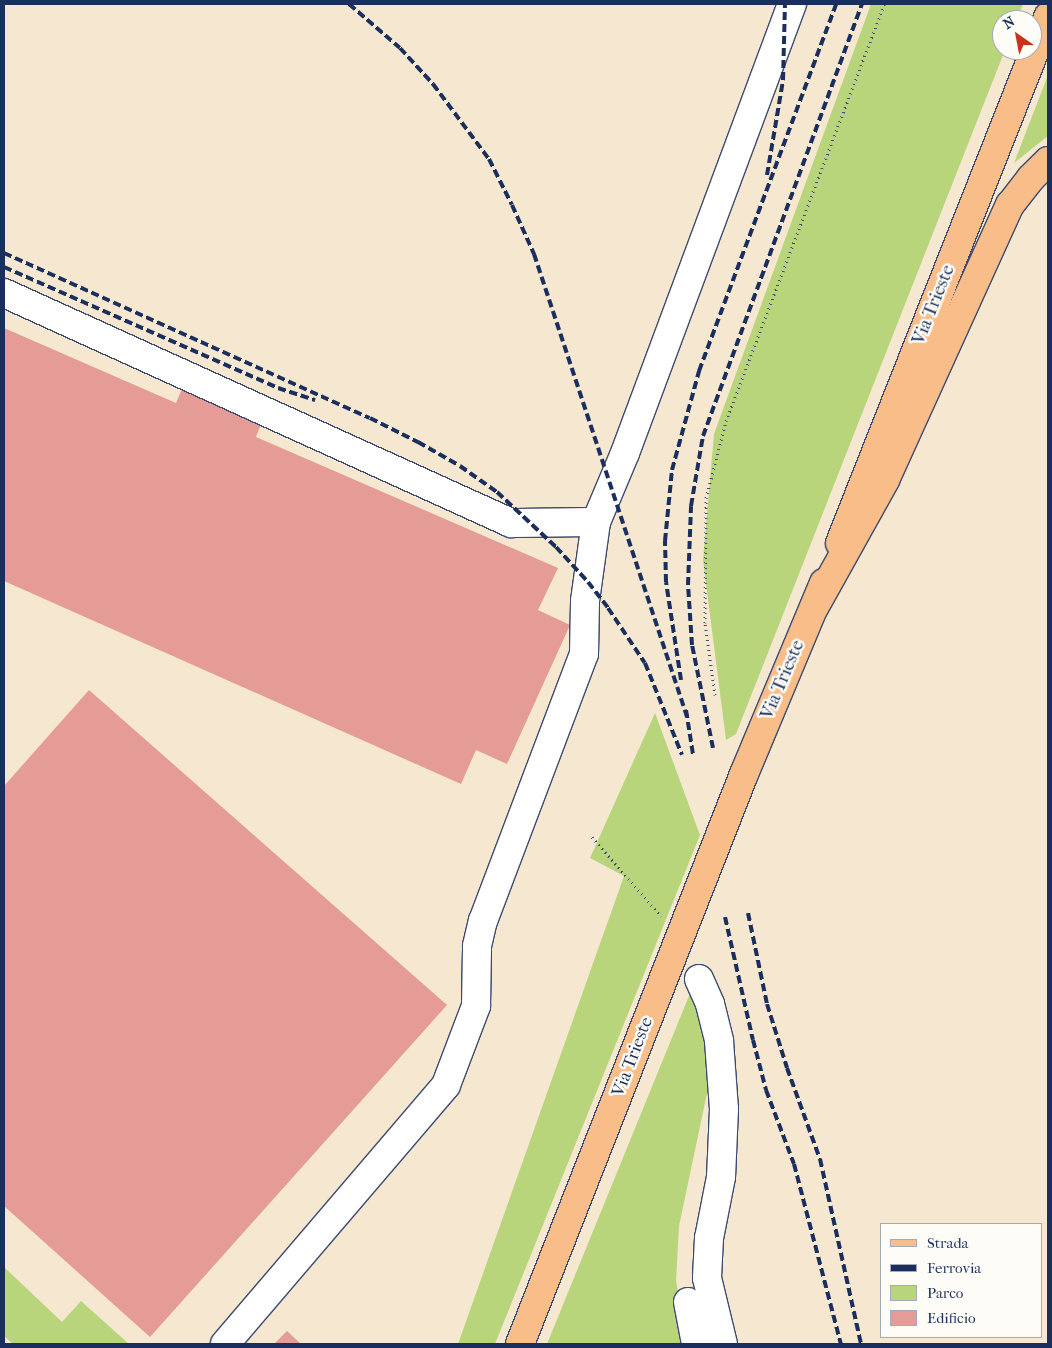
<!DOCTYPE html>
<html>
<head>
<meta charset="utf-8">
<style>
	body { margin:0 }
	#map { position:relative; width:1052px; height:1348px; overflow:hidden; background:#f5e7d0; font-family:"IM FELL French Canon",serif }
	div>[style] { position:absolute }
	.green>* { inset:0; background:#b9d57b }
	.building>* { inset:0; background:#e69c96 }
	.path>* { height:3px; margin-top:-1.5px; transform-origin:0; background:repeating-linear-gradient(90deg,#3c4b6f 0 1px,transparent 0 5px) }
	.roads { filter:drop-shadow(1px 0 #3c4b6f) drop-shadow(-1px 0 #3c4b6f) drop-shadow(0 1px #3c4b6f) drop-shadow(0 -1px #3c4b6f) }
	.minor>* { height:28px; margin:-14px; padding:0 14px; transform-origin:14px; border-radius:14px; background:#fff }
	.major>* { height:28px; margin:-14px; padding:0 14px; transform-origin:14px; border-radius:14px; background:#f8bd89 }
	.highway>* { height:28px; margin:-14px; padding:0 14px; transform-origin:14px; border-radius:14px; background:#f8bd89 }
	.rail>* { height:4px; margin-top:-2px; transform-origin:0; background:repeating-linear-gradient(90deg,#1b2f5e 0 8px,transparent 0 12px) }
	span { translate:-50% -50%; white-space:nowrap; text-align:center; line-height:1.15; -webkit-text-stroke:5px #fdfcf7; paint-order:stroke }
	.street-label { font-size:18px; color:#1b2f5e }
	.frame { position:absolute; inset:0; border:5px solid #1b2f5e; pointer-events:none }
	.legend { position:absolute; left:880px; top:1223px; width:162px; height:115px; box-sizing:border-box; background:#fdfcf7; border:1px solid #a3aaba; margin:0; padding:6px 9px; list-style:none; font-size:15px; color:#1b2f5e }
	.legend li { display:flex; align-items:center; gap:10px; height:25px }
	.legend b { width:25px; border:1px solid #a3aaba }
	.north { position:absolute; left:992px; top:10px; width:50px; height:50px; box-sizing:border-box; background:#fdfcf7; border:1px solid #a3aaba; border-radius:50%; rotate:327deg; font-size:14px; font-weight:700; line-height:20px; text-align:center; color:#1b2f5e }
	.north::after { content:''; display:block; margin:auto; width:18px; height:22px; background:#c8321e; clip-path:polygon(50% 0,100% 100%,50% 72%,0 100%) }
</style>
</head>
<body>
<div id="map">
	<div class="green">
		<div style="clip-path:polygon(871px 4px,1023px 4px,1017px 20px,1002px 20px,1002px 50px,1005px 50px,736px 734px,726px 740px,703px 560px,714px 434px)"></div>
		<div style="clip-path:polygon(1048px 75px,1048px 136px,1014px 163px)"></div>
		<div style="clip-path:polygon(655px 713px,700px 835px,495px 1344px,458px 1344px,624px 876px,590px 858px)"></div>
		<div style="clip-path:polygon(691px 991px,702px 1019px,710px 1079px,679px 1226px,676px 1281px,688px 1344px,547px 1344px)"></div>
		<div style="clip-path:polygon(4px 1267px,62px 1322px,81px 1301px,129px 1344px,13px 1344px,4px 1336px)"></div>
	</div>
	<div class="building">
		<div style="clip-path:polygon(4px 328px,176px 403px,185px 382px,261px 424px,256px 437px,558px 568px,538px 610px,570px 625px,507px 764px,476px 750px,461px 784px,4px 581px)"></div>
		<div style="clip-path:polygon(89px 690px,447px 1005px,150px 1337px,4px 1206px,4px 786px)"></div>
		<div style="clip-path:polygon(287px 1331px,301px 1344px,274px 1344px)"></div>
	</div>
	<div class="path">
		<div style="left:715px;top:695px;width:73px;rotate:-97.9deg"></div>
		<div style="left:705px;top:623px;width:125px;rotate:-89.5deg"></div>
		<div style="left:706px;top:498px;width:80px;rotate:-75.4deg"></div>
		<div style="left:726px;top:421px;width:446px;rotate:-69.2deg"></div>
		<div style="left:592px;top:837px;width:105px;rotate:48.9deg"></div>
	</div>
	<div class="roads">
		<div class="minor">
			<div style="left:4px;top:293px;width:557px;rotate:24.4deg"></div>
			<div style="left:511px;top:523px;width:85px;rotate:-0.7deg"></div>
			<div style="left:699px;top:979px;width:27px;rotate:66deg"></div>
			<div style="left:710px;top:1004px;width:38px;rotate:76deg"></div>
			<div style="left:719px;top:1041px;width:68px;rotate:85.8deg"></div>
			<div style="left:724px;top:1109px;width:68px;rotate:92.5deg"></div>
			<div style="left:721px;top:1177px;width:62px;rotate:101.1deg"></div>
			<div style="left:709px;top:1238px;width:40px;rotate:92.9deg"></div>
			<div style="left:707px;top:1278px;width:68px;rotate:76.4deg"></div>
			<div style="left:688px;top:1302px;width:43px;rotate:79.2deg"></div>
			<div style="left:225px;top:1344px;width:340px;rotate:-49.5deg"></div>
			<div style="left:446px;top:1085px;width:85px;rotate:-69.2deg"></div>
			<div style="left:476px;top:1006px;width:60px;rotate:-89deg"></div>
			<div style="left:477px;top:946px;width:26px;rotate:-77deg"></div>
			<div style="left:483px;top:921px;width:285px;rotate:-69.3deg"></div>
			<div style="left:584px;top:654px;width:53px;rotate:-88.9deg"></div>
			<div style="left:585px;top:601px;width:80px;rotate:-82.1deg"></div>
			<div style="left:596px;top:522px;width:75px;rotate:-67.2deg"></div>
			<div style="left:625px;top:453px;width:479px;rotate:-69.6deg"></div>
		</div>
		<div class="major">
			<div style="left:840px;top:543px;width:566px;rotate:-68.42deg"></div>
			<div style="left:520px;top:1344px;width:612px;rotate:-68.55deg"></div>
			<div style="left:744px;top:774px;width:207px;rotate:-67.3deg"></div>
		</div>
		<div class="highway">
			<div style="left:815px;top:606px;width:144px;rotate:-60.9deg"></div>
			<div style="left:885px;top:480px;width:302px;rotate:-65.6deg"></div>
			<div style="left:1010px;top:205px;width:34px;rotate:-52deg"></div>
			<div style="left:1031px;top:178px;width:24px;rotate:-45deg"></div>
		</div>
	</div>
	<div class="rail">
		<div style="left:349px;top:4px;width:67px;rotate:40.8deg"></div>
		<div style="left:400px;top:48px;width:49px;rotate:47.5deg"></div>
		<div style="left:433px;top:84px;width:94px;rotate:53.3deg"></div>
		<div style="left:489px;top:159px;width:51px;rotate:63.4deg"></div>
		<div style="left:512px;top:205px;width:54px;rotate:65.8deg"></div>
		<div style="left:534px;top:254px;width:487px;rotate:71.7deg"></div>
		<div style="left:767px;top:175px;width:96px;rotate:-80.4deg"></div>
		<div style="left:783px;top:80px;width:76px;rotate:-88.5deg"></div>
		<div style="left:4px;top:253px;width:401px;rotate:24.3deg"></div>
		<div style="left:370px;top:418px;width:54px;rotate:26.6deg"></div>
		<div style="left:418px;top:442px;width:48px;rotate:29.7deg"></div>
		<div style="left:460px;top:466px;width:45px;rotate:35.1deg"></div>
		<div style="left:497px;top:492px;width:81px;rotate:43deg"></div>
		<div style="left:556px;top:547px;width:47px;rotate:47.6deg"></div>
		<div style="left:588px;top:582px;width:33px;rotate:52deg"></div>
		<div style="left:608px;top:608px;width:66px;rotate:56.1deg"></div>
		<div style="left:645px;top:663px;width:99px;rotate:68.1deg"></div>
		<div style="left:4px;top:267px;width:300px;rotate:23.8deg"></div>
		<div style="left:278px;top:388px;width:39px;rotate:18deg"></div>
		<div style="left:681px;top:680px;width:99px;rotate:-98.7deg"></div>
		<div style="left:666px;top:582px;width:41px;rotate:-91.4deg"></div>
		<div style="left:665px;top:541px;width:71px;rotate:-84.4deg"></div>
		<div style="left:672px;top:470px;width:103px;rotate:-74.7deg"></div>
		<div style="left:699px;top:371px;width:392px;rotate:-69.5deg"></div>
		<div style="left:686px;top:710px;width:45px;rotate:81deg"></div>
		<div style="left:713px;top:748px;width:105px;rotate:-101.5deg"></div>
		<div style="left:692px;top:645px;width:60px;rotate:-93.8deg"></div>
		<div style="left:688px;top:585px;width:79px;rotate:-87.8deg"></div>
		<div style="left:691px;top:506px;width:71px;rotate:-80.3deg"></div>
		<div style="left:703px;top:436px;width:460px;rotate:-69.8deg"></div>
		<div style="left:748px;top:913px;width:93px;rotate:78.2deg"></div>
		<div style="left:767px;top:1004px;width:67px;rotate:72.6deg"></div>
		<div style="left:787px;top:1068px;width:97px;rotate:70.1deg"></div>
		<div style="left:820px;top:1159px;width:189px;rotate:77.5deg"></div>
		<div style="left:725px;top:917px;width:126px;rotate:77.2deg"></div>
		<div style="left:753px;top:1040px;width:52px;rotate:75.4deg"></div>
		<div style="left:766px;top:1090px;width:79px;rotate:69.3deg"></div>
		<div style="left:794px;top:1164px;width:186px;rotate:75.4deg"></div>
	</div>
	<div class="street-label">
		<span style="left:934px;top:305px;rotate:-68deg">Via Trieste</span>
		<span style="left:783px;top:680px;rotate:-67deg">Via Trieste</span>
		<span style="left:633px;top:1057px;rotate:-69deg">Via Trieste</span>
	</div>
	<div class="frame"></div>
	<ul class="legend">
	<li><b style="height:6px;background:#f8bd89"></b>Strada</li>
	<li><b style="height:6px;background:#1b2f5e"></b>Ferrovia</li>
	<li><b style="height:14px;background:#b9d57b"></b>Parco</li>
	<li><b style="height:14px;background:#e69c96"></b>Edificio</li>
	</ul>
	<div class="north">N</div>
</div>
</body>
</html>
